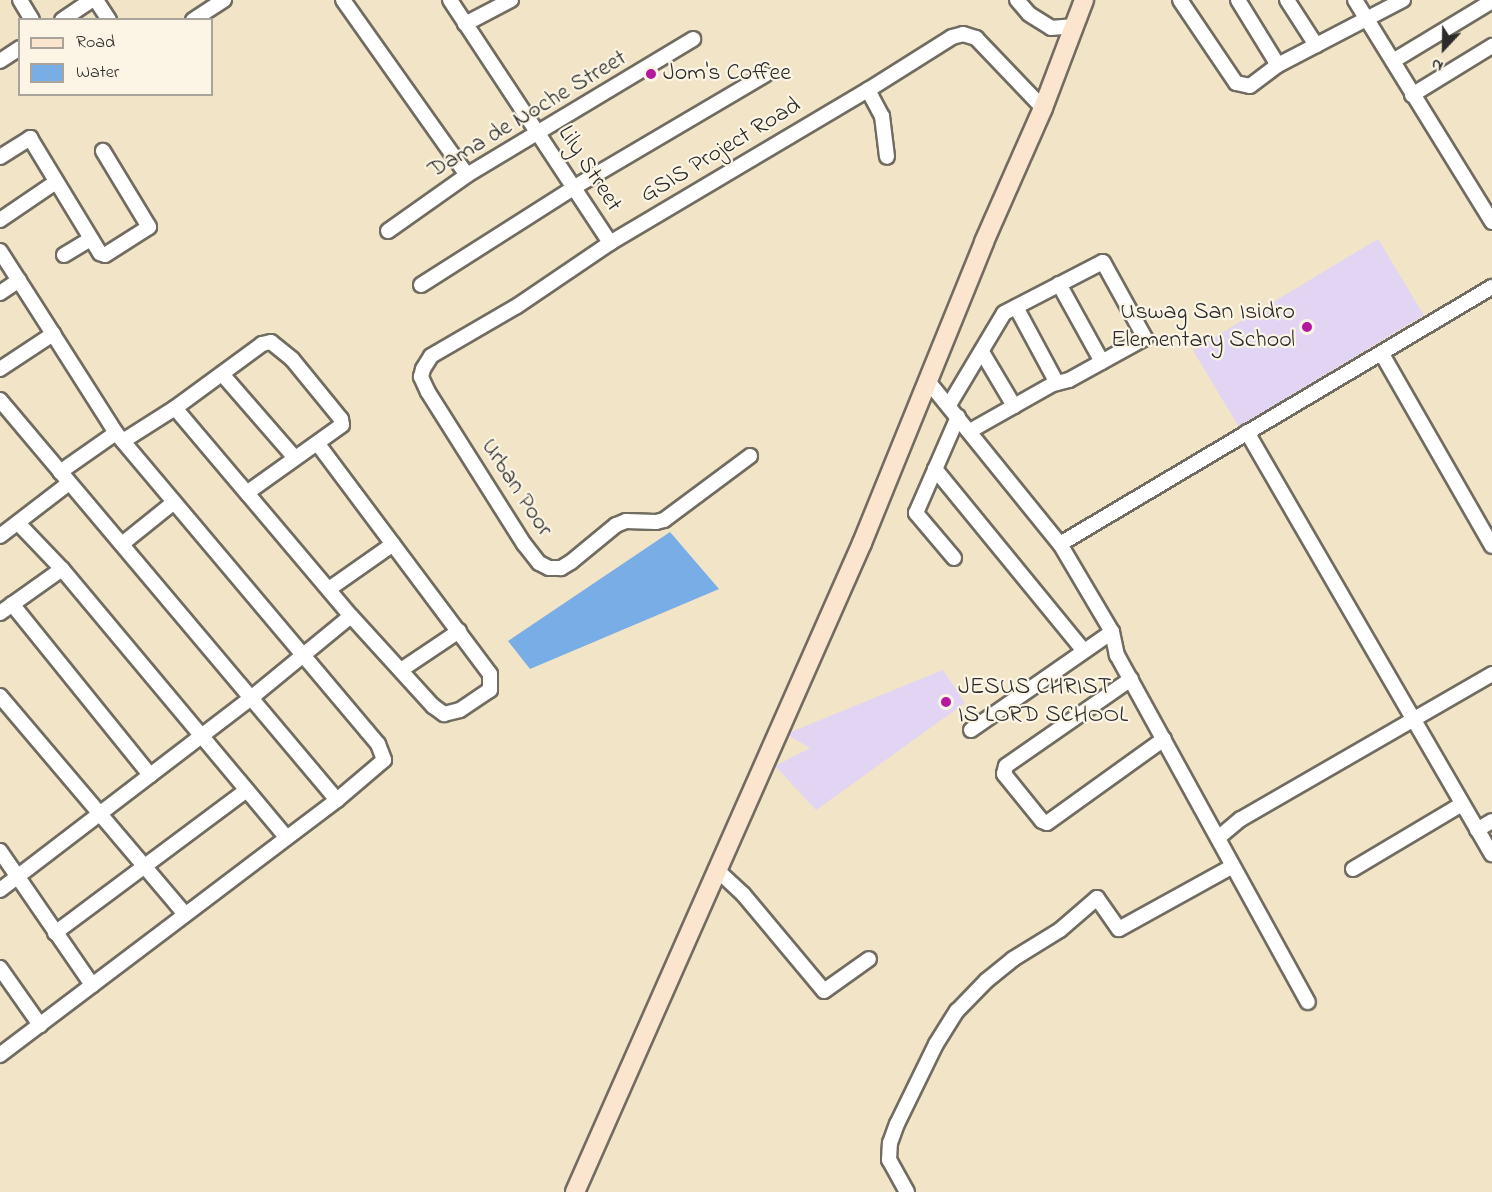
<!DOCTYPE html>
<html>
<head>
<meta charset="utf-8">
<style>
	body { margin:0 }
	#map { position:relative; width:1492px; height:1192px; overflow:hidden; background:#f2e4c6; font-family:"Indie Flower",sans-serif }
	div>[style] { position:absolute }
	.built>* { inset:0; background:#e2d4f3; transform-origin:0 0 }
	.water>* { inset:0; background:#78ade5 }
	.roads { filter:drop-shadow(2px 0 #716c61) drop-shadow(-2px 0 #716c61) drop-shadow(0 2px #716c61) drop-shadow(0 -2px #716c61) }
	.street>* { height:14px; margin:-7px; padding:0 7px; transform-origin:7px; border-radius:7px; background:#fff }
	.secondary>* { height:18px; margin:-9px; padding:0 9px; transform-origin:9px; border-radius:9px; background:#fce5cf }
	.dots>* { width:16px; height:16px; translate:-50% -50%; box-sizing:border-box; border:3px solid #fcf5e5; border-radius:50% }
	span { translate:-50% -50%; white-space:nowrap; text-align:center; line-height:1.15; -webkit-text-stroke:4.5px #fcf5e5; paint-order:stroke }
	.poi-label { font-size:24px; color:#2b2b2b }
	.left { translate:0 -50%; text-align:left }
	.right { translate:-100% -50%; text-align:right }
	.street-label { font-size:24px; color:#2b2b2b }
	.legend { position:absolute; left:18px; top:18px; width:195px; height:78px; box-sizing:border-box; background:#fcf5e5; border:2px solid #a8a49b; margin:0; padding:8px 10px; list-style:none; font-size:18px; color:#2b2b2b }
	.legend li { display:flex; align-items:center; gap:12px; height:30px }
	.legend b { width:30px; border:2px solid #a8a49b }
	.north { position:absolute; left:1414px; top:18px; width:60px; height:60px; -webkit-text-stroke:4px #fcf5e5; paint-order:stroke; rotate:202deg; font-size:16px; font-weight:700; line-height:24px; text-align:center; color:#2b2b2b }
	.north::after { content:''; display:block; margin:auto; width:21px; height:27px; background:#2b2b2b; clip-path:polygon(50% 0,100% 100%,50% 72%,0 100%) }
</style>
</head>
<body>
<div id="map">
	<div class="built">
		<div style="left:1378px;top:239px;width:89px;height:216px;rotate:59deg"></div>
		<div style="clip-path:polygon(943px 670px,965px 703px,816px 810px,775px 766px,810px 748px,786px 734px)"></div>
	</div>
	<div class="water">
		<div style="clip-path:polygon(670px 532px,719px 589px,530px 669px,508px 641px)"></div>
	</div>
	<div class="roads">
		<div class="street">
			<div style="left:20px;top:0;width:23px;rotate:59deg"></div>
			<div style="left:96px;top:0;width:24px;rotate:57deg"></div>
			<div style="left:343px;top:0;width:214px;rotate:54.7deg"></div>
			<div style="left:450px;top:0;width:291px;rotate:56.6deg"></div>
			<div style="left:1017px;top:0;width:18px;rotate:49deg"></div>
			<div style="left:1029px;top:14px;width:26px;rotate:32deg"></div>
			<div style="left:1051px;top:28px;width:24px;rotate:-5deg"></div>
			<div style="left:1180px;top:0;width:100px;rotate:56deg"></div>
			<div style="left:1236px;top:83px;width:14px;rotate:12deg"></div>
			<div style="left:1250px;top:86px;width:35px;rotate:-37deg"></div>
			<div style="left:1238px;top:0;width:76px;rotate:58.4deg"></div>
			<div style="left:1278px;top:65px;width:141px;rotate:-27.5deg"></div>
			<div style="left:1287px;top:0;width:54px;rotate:57.2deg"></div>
			<div style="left:1355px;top:0;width:261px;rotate:58.3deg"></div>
			<div style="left:62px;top:20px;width:36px;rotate:-34deg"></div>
			<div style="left:193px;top:20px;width:37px;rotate:-33deg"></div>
			<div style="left:465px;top:24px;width:52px;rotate:-27.6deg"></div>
			<div style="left:0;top:61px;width:24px;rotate:-33deg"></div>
			<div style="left:1393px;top:61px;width:116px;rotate:-31.2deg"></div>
			<div style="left:868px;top:90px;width:30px;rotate:62deg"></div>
			<div style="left:882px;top:116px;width:41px;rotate:83deg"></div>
			<div style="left:1412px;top:95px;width:94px;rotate:-31.5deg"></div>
			<div style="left:0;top:157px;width:36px;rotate:-32deg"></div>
			<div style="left:30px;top:138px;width:135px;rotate:58.7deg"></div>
			<div style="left:100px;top:253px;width:5px;rotate:22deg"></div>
			<div style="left:105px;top:255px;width:52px;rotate:-32.5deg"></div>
			<div style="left:149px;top:227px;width:89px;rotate:-121.2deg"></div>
			<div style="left:0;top:220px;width:68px;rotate:-34.2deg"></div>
			<div style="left:388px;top:231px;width:97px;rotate:-35.3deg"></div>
			<div style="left:467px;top:175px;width:264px;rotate:-31deg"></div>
			<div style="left:0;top:251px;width:98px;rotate:57.4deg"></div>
			<div style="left:64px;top:255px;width:31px;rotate:-31deg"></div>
			<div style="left:1059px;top:284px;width:89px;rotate:61.1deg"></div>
			<div style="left:421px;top:285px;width:180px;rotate:-32.5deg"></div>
			<div style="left:573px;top:188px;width:223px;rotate:-30.5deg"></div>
			<div style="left:0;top:293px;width:23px;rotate:-34deg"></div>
			<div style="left:1016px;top:307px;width:86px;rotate:61.7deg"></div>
			<div style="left:982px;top:352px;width:63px;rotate:59.3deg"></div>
			<div style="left:1382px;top:354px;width:221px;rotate:60.2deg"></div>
			<div style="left:0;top:369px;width:64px;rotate:-33.4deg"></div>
			<div style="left:53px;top:334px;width:117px;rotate:57.5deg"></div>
			<div style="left:116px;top:433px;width:390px;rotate:49.9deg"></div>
			<div style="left:367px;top:731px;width:17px;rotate:50deg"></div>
			<div style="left:378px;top:744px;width:17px;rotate:69deg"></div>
			<div style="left:384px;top:760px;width:62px;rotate:139.6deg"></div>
			<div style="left:337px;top:800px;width:423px;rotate:142.9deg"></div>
			<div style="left:222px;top:374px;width:111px;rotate:49deg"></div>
			<div style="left:927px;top:380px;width:211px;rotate:51deg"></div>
			<div style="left:1060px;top:544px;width:102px;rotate:59.4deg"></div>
			<div style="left:1112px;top:632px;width:24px;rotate:78deg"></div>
			<div style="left:1117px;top:655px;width:396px;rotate:61.2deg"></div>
			<div style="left:0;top:400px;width:523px;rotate:49.89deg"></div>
			<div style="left:949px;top:405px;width:107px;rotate:-59.1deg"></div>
			<div style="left:1004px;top:313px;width:111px;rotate:-27.3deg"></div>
			<div style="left:1103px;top:262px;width:87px;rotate:61.1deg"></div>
			<div style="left:1145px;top:338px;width:87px;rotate:151.1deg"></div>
			<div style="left:1069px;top:380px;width:16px;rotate:166deg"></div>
			<div style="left:1053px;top:384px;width:95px;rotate:150.5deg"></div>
			<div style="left:175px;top:408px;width:272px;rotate:49.8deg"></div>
			<div style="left:351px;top:616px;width:122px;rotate:47.7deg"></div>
			<div style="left:433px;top:706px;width:14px;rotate:36deg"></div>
			<div style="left:444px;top:714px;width:16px;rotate:-14deg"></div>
			<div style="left:460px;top:710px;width:36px;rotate:-34deg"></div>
			<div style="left:490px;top:690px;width:16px;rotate:-90deg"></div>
			<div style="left:490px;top:674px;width:287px;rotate:-126.8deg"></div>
			<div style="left:1247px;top:432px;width:488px;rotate:59.9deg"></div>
			<div style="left:123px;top:441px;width:62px;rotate:-32.4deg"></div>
			<div style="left:175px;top:408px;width:108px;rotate:-36.3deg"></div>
			<div style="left:262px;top:344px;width:9px;rotate:-13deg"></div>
			<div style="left:271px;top:342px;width:27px;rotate:39deg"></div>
			<div style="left:292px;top:359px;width:77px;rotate:50.8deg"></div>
			<div style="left:341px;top:419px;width:6px;rotate:81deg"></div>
			<div style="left:342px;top:425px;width:115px;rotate:144.5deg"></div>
			<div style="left:750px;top:456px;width:107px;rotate:143.3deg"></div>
			<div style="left:664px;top:520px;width:8px;rotate:166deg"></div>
			<div style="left:656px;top:522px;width:30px;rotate:-178deg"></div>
			<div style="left:626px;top:521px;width:11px;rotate:158deg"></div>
			<div style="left:616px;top:525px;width:58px;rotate:140.6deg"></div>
			<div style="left:571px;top:562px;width:12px;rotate:149deg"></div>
			<div style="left:561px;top:568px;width:12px;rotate:180deg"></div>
			<div style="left:549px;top:568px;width:11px;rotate:-153deg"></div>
			<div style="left:539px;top:563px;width:24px;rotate:-128deg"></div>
			<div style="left:524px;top:544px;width:180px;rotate:-122.3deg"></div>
			<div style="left:428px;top:392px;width:17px;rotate:-115deg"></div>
			<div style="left:421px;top:377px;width:8px;rotate:-76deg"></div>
			<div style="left:423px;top:369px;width:15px;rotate:-58deg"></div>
			<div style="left:431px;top:356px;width:99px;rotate:-30.2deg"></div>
			<div style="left:517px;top:306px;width:112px;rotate:-34.1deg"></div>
			<div style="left:610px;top:243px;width:300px;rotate:-30.7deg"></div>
			<div style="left:868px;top:90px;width:99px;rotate:-32.2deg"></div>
			<div style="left:952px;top:37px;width:11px;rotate:-15deg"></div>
			<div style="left:963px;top:34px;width:14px;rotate:17deg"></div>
			<div style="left:976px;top:38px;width:97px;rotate:46.3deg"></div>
			<div style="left:935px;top:469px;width:235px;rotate:50.7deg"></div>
			<div style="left:60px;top:472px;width:68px;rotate:-34.9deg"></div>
			<div style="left:18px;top:523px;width:64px;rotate:46.3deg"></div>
			<div style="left:62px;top:569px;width:349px;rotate:50.1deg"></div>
			<div style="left:0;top:536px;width:87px;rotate:-37.5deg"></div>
			<div style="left:122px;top:544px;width:65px;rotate:-38.8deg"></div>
			<div style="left:1060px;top:544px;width:503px;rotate:-30.75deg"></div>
			<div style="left:954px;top:558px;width:59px;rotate:-130.2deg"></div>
			<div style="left:916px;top:513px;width:105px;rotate:-66.4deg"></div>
			<div style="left:329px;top:589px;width:78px;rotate:-35.1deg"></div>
			<div style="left:12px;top:604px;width:220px;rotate:51.1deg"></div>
			<div style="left:0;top:613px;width:76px;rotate:-35.4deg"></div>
			<div style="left:401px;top:670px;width:70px;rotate:-33.9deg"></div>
			<div style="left:1131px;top:679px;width:152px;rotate:145.2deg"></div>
			<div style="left:1006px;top:766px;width:8px;rotate:104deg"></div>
			<div style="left:1004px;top:774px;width:60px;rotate:51deg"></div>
			<div style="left:1042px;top:821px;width:5px;rotate:22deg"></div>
			<div style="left:1047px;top:823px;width:144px;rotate:-35.7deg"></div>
			<div style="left:0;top:696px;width:286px;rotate:49.7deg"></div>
			<div style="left:971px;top:730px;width:172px;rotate:-34.8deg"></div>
			<div style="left:1477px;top:830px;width:17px;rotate:-31deg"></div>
			<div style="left:1218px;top:838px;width:30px;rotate:-40deg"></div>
			<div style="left:1241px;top:819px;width:290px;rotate:-30deg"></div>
			<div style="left:0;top:851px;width:163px;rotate:55.5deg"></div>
			<div style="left:716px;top:869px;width:37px;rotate:43deg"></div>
			<div style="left:743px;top:894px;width:126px;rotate:50.1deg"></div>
			<div style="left:824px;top:991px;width:55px;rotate:-35.4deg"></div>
			<div style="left:1353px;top:869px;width:127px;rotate:-30.8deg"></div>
			<div style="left:0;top:890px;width:316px;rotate:-37.4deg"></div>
			<div style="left:251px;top:698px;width:129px;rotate:-39.4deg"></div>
			<div style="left:55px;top:933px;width:239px;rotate:-36.7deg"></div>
			<div style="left:0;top:968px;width:70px;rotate:54.9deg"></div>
			<div style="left:907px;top:1192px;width:37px;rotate:-119deg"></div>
			<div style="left:889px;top:1160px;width:17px;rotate:-87deg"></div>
			<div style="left:890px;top:1143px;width:20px;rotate:-70deg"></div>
			<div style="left:897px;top:1124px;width:89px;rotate:-64deg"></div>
			<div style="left:936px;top:1044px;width:39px;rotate:-58deg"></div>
			<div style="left:957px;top:1011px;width:42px;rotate:-46deg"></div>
			<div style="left:986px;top:981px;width:35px;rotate:-39deg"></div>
			<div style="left:1013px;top:959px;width:55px;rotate:-31.7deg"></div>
			<div style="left:1060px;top:930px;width:49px;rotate:-40.9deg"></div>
			<div style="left:1097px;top:898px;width:38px;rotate:55deg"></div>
			<div style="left:1119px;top:929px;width:130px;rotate:-28.9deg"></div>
		</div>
		<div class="secondary">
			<div style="left:575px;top:1192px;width:710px;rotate:-66.14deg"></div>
			<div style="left:862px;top:543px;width:325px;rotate:-67.9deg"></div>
			<div style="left:984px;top:242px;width:146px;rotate:-66.2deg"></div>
			<div style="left:1043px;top:108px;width:116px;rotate:-69.2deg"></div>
		</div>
	</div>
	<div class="dots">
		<div style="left:651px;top:74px;background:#b5179e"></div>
		<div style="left:1307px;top:327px;background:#b5179e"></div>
		<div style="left:946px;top:702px;background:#b5179e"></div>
	</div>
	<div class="poi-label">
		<span class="left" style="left:663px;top:74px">Jom's Coffee</span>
		<span class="right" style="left:1295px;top:327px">Uswag San Isidro<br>Elementary School</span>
		<span class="left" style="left:958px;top:702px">JESUS CHRIST<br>IS LORD SCHOOL</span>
	</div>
	<div class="street-label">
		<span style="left:528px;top:115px;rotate:-31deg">Dama de Noche Street</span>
		<span style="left:721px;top:151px;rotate:-31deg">GSIS Project Road</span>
		<span style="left:589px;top:169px;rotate:57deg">Lily Street</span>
		<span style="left:516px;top:488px;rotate:57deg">Urban Poor</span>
	</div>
	<ul class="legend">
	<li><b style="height:8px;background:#fce5cf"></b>Road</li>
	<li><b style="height:16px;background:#78ade5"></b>Water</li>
	</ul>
	<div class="north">N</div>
</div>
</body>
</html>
